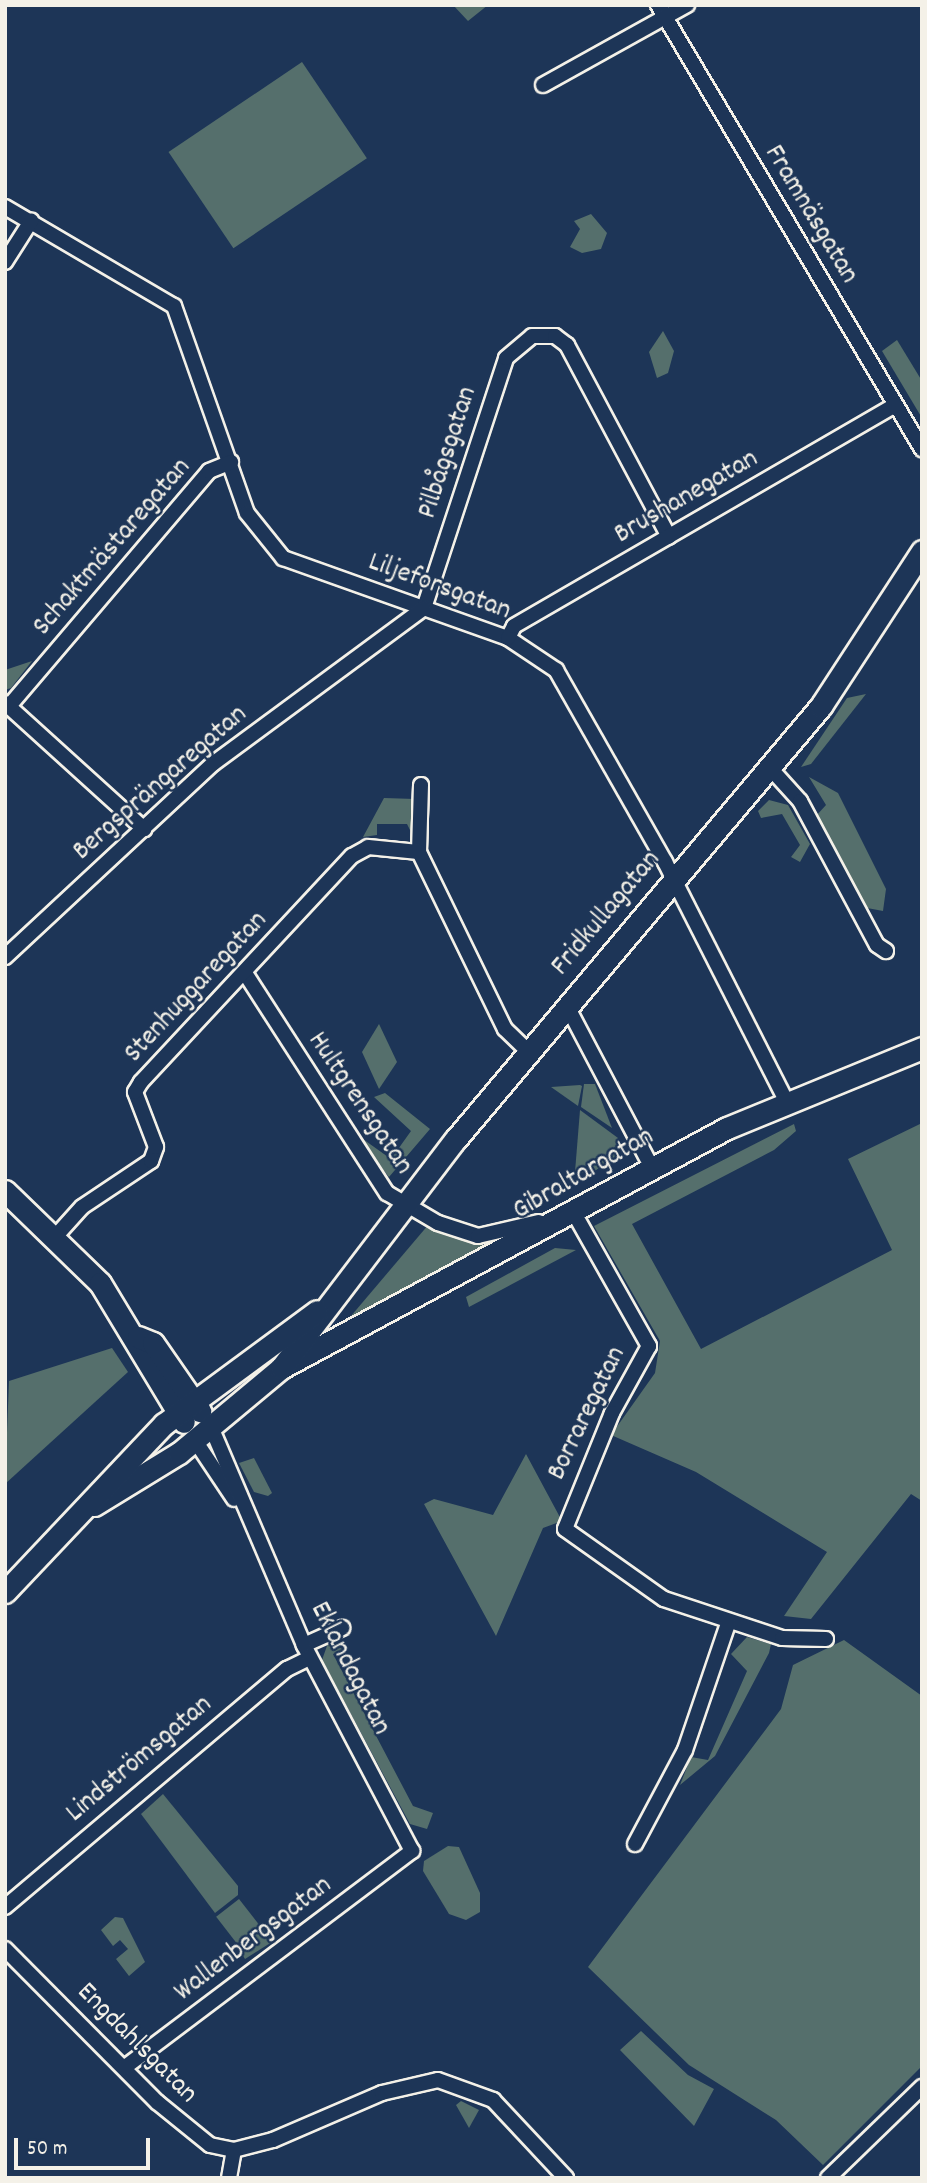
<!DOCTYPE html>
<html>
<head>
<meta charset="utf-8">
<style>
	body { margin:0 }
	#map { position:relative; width:927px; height:2183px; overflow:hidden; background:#1d3557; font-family:Dekko,sans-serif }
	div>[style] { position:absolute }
	.green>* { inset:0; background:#556f6c; transform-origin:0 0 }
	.roads { filter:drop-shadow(2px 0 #f4f1e8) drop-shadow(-2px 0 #f4f1e8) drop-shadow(0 2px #f4f1e8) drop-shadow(0 -2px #f4f1e8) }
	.street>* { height:14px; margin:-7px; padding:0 7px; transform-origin:7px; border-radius:7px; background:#1d3557 }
	.secondary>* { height:21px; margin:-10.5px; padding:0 10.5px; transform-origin:10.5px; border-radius:10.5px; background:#1d3557 }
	span { translate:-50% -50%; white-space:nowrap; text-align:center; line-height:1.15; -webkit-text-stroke:5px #1d3557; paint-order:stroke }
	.street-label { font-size:28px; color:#f4f1e8 }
	.frame { position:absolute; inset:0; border:7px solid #f4f1e8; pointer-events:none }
	.scale { position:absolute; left:14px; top:2138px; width:136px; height:32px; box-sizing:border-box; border:4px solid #f4f1e8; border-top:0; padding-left:9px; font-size:21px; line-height:24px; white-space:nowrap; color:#f4f1e8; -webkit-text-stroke:5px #1d3557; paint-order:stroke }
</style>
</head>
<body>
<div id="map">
	<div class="green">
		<div style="clip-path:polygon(453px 5px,488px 5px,468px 21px)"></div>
		<div style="left:302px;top:62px;width:116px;height:161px;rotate:56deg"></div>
		<div style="clip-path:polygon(591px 214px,607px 233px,601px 249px,582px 253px,570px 247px,580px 229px,574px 221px)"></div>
		<div style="clip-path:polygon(663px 331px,674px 351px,668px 373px,657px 378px,649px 352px)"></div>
		<div style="clip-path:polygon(897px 340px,922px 381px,922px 418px,882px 351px)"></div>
		<div style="clip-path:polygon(32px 661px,11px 688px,5px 690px,5px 670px)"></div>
		<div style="clip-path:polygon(866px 694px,811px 764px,801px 767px,847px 698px)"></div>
		<div style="clip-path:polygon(809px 777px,838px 793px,886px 889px,883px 911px,862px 907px,815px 817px,826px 805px)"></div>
		<div style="clip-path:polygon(384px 798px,415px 799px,413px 836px,407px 824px,377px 824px,377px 835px,363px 837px)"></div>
		<div style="clip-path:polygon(769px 800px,788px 805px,810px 844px,800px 862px,791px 857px,800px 845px,782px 814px,761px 818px,758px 811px)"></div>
		<div style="clip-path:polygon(379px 1024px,397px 1062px,379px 1089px,362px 1052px)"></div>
		<div style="clip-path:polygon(584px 1084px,595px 1084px,612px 1128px,581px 1107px)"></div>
		<div style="clip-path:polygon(582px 1086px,578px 1106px,551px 1087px,580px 1085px)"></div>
		<div style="clip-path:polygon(385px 1093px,430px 1129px,389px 1177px,353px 1132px,391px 1159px,411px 1131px,374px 1097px)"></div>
		<div style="clip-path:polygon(580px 1110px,618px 1138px,616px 1156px,592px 1173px,575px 1172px)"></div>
		<div style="clip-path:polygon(922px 1123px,922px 1501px,911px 1494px,811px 1619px,784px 1616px,827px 1552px,696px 1472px,611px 1435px,655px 1373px,660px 1341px,594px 1226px,794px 1124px,796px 1131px,774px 1150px,632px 1224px,701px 1349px,892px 1250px,848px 1159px)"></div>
		<div style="clip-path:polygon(429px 1224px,483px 1243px,482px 1253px,340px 1329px)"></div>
		<div style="clip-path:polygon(555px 1248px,576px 1250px,469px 1307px,466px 1297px)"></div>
		<div style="clip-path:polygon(112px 1348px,128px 1372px,5px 1484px,9px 1381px)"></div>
		<div style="clip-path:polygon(526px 1454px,562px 1521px,543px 1528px,496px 1636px,424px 1504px,434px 1499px,493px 1515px)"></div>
		<div style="clip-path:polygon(254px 1458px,272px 1493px,268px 1496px,254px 1492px,239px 1463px)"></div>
		<div style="clip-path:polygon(747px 1637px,771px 1644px,769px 1653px,715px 1756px,680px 1785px,691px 1757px,708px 1760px,747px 1671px,731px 1654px)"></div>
		<div style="clip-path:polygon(844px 1640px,922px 1696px,922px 2066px,823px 2165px,776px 2120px,689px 2065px,588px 1967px,781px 1709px,793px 1665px)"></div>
		<div style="clip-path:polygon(328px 1643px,345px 1650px,333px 1654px,413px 1806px,433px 1813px,427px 1829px,410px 1824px,322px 1660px)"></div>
		<div style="clip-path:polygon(163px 1794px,238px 1886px,238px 1895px,215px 1913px,141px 1814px)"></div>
		<div style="clip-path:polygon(448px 1846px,459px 1847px,480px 1893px,480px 1912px,466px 1920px,449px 1914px,423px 1871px,424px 1861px)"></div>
		<div style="left:239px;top:1899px;width:34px;height:29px;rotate:52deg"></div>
		<div style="clip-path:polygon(115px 1917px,123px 1918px,145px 1962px,129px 1976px,116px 1959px,128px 1949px,120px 1940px,113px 1946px,101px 1930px)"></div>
		<div style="clip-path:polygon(263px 1929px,272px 1942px,245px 1959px,238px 1948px)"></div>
		<div style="clip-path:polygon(641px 2031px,688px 2075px,714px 2089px,694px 2126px,620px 2050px)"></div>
		<div style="clip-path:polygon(461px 2101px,479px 2110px,469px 2128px,456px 2105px)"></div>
	</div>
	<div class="roads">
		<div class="street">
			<div style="left:658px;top:5px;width:517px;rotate:59.26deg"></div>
			<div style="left:543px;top:85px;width:165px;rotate:-29.1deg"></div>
			<div style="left:5px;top:207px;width:196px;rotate:30.4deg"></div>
			<div style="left:174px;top:306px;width:219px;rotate:70.6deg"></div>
			<div style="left:247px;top:513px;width:58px;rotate:51.3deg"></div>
			<div style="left:283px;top:558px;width:239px;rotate:19.6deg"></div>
			<div style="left:508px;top:638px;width:58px;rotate:33.7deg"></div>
			<div style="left:556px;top:670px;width:221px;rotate:60.4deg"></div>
			<div style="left:665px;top:862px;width:269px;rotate:63.1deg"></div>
			<div style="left:5px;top:262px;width:49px;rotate:-57.6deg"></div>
			<div style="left:424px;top:608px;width:263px;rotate:-71.8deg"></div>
			<div style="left:506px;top:358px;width:34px;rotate:-40deg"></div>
			<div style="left:532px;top:336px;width:23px"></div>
			<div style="left:555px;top:336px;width:15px;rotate:37deg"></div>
			<div style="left:567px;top:345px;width:217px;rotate:62deg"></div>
			<div style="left:508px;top:638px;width:13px;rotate:-63deg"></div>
			<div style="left:514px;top:626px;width:440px;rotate:-30.1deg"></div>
			<div style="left:5px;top:703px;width:188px;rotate:42.2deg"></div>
			<div style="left:10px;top:705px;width:307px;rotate:-49.6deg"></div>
			<div style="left:209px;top:471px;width:24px;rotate:-22deg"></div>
			<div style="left:771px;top:769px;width:43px;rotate:47.8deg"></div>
			<div style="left:800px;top:801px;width:163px;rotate:61.9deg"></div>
			<div style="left:877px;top:945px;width:11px;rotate:34deg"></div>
			<div style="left:421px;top:785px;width:67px;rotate:91.7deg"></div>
			<div style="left:419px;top:852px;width:197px;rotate:64.1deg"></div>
			<div style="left:505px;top:1029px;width:32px;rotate:44deg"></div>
			<div style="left:5px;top:957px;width:285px;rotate:-42.9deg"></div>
			<div style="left:214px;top:763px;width:261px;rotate:-36.4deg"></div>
			<div style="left:245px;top:973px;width:262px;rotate:57.2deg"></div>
			<div style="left:387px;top:1193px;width:59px;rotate:30.5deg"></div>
			<div style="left:438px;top:1223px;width:42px;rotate:18deg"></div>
			<div style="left:478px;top:1236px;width:62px;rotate:-13.1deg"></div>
			<div style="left:567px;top:1006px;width:183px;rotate:62.3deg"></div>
			<div style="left:574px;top:1213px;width:153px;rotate:60.6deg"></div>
			<div style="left:649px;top:1346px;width:77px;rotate:118.9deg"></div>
			<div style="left:612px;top:1413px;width:125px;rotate:112.1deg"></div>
			<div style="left:565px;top:1529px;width:121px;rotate:35.3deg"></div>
			<div style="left:664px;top:1599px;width:124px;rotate:18.3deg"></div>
			<div style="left:782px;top:1638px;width:44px;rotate:1.3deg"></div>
			<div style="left:55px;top:1237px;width:40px;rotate:-48deg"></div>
			<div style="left:82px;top:1207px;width:83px;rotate:-33.7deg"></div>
			<div style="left:151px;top:1161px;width:15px;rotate:-70deg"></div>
			<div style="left:156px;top:1147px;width:59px;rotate:-110.9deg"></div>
			<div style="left:135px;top:1092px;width:12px;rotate:-59deg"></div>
			<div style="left:141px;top:1082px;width:309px;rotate:-47deg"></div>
			<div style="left:352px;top:856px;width:18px;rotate:-29deg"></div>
			<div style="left:368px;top:847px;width:51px;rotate:5.6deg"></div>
			<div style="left:194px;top:1439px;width:72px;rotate:56.3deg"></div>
			<div style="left:304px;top:1645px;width:42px;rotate:-24.1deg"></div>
			<div style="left:635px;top:1844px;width:106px;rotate:-62deg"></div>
			<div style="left:685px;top:1750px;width:136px;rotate:-71.2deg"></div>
			<div style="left:5px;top:1907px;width:369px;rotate:-40.2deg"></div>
			<div style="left:287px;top:1669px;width:25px;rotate:-26deg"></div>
			<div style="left:5px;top:1949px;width:216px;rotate:45.2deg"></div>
			<div style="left:157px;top:2102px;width:68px;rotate:39.1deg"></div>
			<div style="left:210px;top:2145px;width:25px;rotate:12deg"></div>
			<div style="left:234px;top:2150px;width:40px;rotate:-14.4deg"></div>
			<div style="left:273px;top:2140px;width:119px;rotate:-23.3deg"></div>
			<div style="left:382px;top:2093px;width:57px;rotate:-13.1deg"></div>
			<div style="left:438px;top:2080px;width:59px;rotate:20deg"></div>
			<div style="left:493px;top:2100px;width:107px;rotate:46.9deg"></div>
			<div style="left:124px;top:2068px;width:361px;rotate:-37deg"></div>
			<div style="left:412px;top:1851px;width:233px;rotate:-117.7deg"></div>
			<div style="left:304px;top:1645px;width:237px;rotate:-113.1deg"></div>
			<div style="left:229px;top:2178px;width:28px;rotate:-80deg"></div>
			<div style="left:828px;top:2178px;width:131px;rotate:-44.1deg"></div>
		</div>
		<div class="secondary">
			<div style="left:5px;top:1191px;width:132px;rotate:44.1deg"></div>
			<div style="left:100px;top:1283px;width:162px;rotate:58.9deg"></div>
			<div style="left:138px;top:1337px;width:16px;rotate:22deg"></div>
			<div style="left:153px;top:1343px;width:83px;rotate:55.3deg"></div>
			<div style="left:281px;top:1368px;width:506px;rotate:-28.29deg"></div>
			<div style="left:727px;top:1128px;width:211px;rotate:-22.3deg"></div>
			<div style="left:94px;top:1505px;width:100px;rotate:-31.5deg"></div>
			<div style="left:179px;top:1453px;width:133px;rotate:-39.8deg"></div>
			<div style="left:281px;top:1368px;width:287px;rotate:-52.7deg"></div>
			<div style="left:455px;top:1140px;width:568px;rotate:-49.86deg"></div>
			<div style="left:821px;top:706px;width:185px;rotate:-56.9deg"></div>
			<div style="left:5px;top:1592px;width:231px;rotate:-46.6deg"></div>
			<div style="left:164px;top:1424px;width:190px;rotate:-36.4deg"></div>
		</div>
	</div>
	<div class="street-label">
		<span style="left:810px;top:215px;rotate:59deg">Framnäsgatan</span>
		<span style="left:449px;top:453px;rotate:-72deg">Pilbågsgatan</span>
		<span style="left:687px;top:498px;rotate:-30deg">Brushanegatan</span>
		<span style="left:113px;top:548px;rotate:-49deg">Schaktmästaregatan</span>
		<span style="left:439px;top:588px;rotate:20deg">Liljeforsgatan</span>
		<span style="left:161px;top:784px;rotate:-41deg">Bergsprängaregatan</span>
		<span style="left:607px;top:914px;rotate:-50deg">Fridkullagatan</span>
		<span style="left:197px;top:988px;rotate:-47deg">Stenhuggaregatan</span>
		<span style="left:359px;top:1104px;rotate:56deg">Hultgrensgatan</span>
		<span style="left:584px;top:1175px;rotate:-30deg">Gibraltargatan</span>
		<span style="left:588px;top:1414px;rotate:-64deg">Borraregatan</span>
		<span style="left:349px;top:1669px;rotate:63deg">Eklandagatan</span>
		<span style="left:140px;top:1760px;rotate:-40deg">Lindströmsgatan</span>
		<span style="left:254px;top:1940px;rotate:-37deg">Wallenbergsgatan</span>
		<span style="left:136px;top:2044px;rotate:45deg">Engdahlsgatan</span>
	</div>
	<div class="frame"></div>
	<div class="scale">50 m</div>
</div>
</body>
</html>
